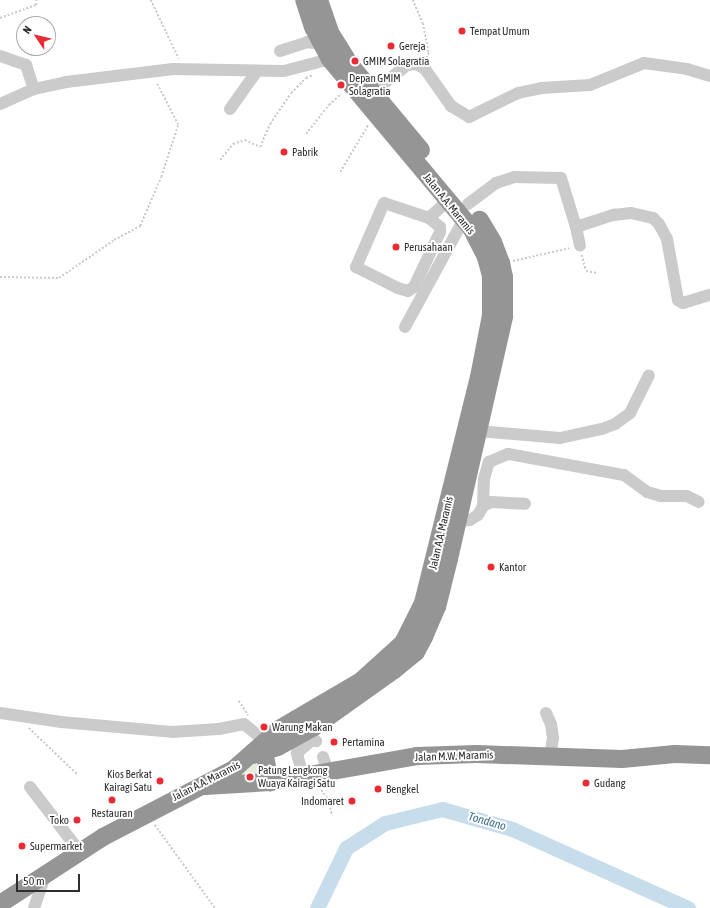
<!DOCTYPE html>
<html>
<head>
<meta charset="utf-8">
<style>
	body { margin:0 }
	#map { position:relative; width:710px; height:908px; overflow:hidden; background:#fff; font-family:"Asap Condensed",sans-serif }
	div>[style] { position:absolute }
	.green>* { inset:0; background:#e4ecdb }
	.river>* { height:15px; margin:-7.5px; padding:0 7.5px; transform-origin:7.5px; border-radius:7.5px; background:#c7ddec }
	.path>* { height:1.5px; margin-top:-0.75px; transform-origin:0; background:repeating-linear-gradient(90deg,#cbcbcb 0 2px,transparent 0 4px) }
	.minor>* { height:12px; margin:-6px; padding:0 6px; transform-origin:6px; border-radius:6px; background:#cbcbcb }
	.highway>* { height:18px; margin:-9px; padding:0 9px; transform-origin:9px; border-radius:9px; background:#959595 }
	.dots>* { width:11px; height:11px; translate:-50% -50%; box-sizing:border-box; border:2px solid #fff; border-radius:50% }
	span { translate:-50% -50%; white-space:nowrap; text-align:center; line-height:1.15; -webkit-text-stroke:4px #fff; paint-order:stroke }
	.poi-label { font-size:11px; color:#2e2e2e }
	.left { translate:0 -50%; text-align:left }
	.right { translate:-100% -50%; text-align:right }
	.street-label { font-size:11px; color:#2e2e2e }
	.water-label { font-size:12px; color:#3a6d92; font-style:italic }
	.north { position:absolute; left:16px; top:16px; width:40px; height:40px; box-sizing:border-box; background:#fff; border:1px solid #ababab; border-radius:50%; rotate:305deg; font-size:11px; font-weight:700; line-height:16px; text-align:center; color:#2e2e2e }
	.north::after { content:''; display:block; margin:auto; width:14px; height:18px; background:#ea2b33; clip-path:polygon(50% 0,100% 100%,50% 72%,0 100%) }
	.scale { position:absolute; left:16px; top:874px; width:64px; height:18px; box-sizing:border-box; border:2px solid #2e2e2e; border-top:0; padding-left:5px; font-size:12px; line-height:14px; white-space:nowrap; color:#2e2e2e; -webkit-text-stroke:3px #fff; paint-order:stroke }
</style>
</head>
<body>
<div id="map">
	<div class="green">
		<div style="clip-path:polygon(253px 757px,265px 772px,233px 783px)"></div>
	</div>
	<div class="river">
		<div style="left:317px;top:908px;width:67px;rotate:-64.2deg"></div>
		<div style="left:346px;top:848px;width:46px;rotate:-32.7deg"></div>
		<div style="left:385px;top:823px;width:59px;rotate:-13.8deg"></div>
		<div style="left:442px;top:809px;width:73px;rotate:15.9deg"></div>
		<div style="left:512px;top:829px;width:193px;rotate:24.2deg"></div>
	</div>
	<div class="path">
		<div style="left:151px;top:0;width:65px;rotate:64.6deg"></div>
		<div style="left:413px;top:0;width:25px;rotate:67deg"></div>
		<div style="left:423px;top:23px;width:31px;rotate:79deg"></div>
		<div style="left:429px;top:53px;width:7px;rotate:117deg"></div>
		<div style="left:0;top:18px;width:38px;rotate:-20deg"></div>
		<div style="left:36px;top:5px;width:5px;rotate:-90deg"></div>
		<div style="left:306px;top:134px;width:37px;rotate:-52deg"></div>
		<div style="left:329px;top:105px;width:16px;rotate:-43deg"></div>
		<div style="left:220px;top:160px;width:21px;rotate:-51deg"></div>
		<div style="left:233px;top:144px;width:13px;rotate:-18deg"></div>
		<div style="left:245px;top:140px;width:17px;rotate:25deg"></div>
		<div style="left:260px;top:147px;width:25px;rotate:-67deg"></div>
		<div style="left:270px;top:124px;width:37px;rotate:-56deg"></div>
		<div style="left:291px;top:93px;width:21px;rotate:-45deg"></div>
		<div style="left:306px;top:78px;width:8px;rotate:-23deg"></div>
		<div style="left:340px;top:172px;width:55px;rotate:-59.2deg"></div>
		<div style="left:582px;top:255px;width:16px;rotate:76deg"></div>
		<div style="left:586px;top:271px;width:11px;rotate:10deg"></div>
		<div style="left:513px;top:261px;width:58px;rotate:-12.8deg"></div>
		<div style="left:0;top:277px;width:59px;rotate:1deg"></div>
		<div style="left:59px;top:278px;width:67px;rotate:-34.6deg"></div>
		<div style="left:114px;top:240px;width:30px;rotate:-28deg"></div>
		<div style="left:140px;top:226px;width:53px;rotate:-66.8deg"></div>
		<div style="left:161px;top:177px;width:55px;rotate:-71.9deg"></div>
		<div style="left:178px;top:125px;width:48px;rotate:-117.1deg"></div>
		<div style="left:239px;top:701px;width:17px;rotate:57deg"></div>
		<div style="left:29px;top:728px;width:68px;rotate:43.8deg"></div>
		<div style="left:319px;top:787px;width:16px;rotate:52deg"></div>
		<div style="left:329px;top:800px;width:16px;rotate:79deg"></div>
		<div style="left:155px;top:825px;width:102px;rotate:54.1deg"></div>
	</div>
	<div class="minor">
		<div style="left:280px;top:51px;width:28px;rotate:-18deg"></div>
		<div style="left:307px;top:42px;width:14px;rotate:8deg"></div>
		<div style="left:0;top:56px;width:28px;rotate:19deg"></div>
		<div style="left:26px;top:65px;width:25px;rotate:72deg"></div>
		<div style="left:373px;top:92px;width:43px;rotate:-38.5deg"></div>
		<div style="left:407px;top:65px;width:9px;rotate:-6deg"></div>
		<div style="left:416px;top:64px;width:10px;rotate:29deg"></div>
		<div style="left:425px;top:69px;width:45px;rotate:54.9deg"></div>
		<div style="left:451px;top:106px;width:21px;rotate:31deg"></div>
		<div style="left:469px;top:117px;width:55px;rotate:-26.1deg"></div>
		<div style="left:518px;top:93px;width:24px;rotate:-12deg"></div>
		<div style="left:541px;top:88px;width:49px;rotate:-3.5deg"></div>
		<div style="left:590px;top:85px;width:58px;rotate:-22.2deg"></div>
		<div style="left:644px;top:63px;width:43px;rotate:7.9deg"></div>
		<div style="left:687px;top:69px;width:24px;rotate:17deg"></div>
		<div style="left:0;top:104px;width:37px;rotate:-24deg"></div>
		<div style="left:34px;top:89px;width:33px;rotate:-12deg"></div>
		<div style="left:66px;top:82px;width:108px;rotate:-6.9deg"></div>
		<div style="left:173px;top:69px;width:111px;rotate:1deg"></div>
		<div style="left:284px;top:71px;width:48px;rotate:-14.6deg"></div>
		<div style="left:230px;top:109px;width:47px;rotate:-54.6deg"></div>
		<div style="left:468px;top:204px;width:35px;rotate:-37deg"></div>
		<div style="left:496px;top:183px;width:19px;rotate:-18deg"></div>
		<div style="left:514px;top:177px;width:47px;rotate:1.2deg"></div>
		<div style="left:561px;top:178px;width:51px;rotate:73deg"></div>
		<div style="left:576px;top:227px;width:40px;rotate:-18deg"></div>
		<div style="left:614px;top:215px;width:17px;rotate:-7deg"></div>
		<div style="left:631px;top:213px;width:23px;rotate:13deg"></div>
		<div style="left:653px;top:218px;width:8px;rotate:45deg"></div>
		<div style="left:659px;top:224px;width:17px;rotate:62deg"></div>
		<div style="left:667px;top:239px;width:62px;rotate:79.8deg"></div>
		<div style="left:678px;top:300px;width:6px;rotate:31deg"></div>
		<div style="left:683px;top:303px;width:28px;rotate:-17deg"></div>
		<div style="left:429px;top:218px;width:47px;rotate:-161.6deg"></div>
		<div style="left:384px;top:203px;width:70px;rotate:113.6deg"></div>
		<div style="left:356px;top:267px;width:47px;rotate:26.6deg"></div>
		<div style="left:398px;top:288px;width:10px;rotate:17deg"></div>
		<div style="left:408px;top:291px;width:7px;rotate:-34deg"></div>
		<div style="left:414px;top:287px;width:61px;rotate:-64.7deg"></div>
		<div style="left:440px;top:232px;width:5px;rotate:-90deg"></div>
		<div style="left:440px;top:227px;width:14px;rotate:-141deg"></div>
		<div style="left:429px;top:218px;width:26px;rotate:-43deg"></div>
		<div style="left:576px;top:227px;width:19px;rotate:78deg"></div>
		<div style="left:405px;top:327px;width:123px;rotate:-61.4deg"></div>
		<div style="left:478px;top:431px;width:82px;rotate:4.9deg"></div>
		<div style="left:560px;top:438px;width:43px;rotate:-12.1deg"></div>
		<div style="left:602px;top:429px;width:14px;rotate:-21deg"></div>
		<div style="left:615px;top:424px;width:19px;rotate:-36deg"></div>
		<div style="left:630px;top:413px;width:42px;rotate:-63.4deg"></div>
		<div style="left:483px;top:506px;width:27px;rotate:-88deg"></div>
		<div style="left:484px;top:479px;width:18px;rotate:-74deg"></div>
		<div style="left:489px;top:462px;width:21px;rotate:-23deg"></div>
		<div style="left:508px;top:454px;width:118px;rotate:10.3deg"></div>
		<div style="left:624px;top:475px;width:29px;rotate:36deg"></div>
		<div style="left:647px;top:492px;width:15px;rotate:16deg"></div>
		<div style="left:661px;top:496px;width:26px"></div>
		<div style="left:687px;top:496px;width:13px;rotate:27deg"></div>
		<div style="left:457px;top:521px;width:13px;rotate:-4deg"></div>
		<div style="left:470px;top:520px;width:9px;rotate:-32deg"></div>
		<div style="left:478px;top:515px;width:10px;rotate:-61deg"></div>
		<div style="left:483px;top:506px;width:9px;rotate:-27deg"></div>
		<div style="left:491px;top:502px;width:34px;rotate:3deg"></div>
		<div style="left:0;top:713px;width:62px;rotate:8.4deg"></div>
		<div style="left:61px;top:722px;width:111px;rotate:5.1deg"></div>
		<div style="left:172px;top:732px;width:47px;rotate:-3.7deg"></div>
		<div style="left:219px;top:729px;width:25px;rotate:-11deg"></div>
		<div style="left:244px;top:724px;width:26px;rotate:39deg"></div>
		<div style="left:264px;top:740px;width:9px;rotate:27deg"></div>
		<div style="left:546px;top:713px;width:12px;rotate:66deg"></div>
		<div style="left:551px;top:724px;width:14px;rotate:82deg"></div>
		<div style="left:553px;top:738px;width:19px;rotate:99deg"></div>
		<div style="left:323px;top:757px;width:15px;rotate:70deg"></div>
		<div style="left:303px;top:776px;width:24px;rotate:-105deg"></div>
		<div style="left:297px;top:753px;width:21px;rotate:-41deg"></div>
		<div style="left:313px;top:739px;width:4px;rotate:34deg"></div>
		<div style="left:30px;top:787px;width:82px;rotate:52.4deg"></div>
		<div style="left:34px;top:908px;width:34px;rotate:-71deg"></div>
	</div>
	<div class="highway">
		<div style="left:319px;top:0;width:36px;rotate:71deg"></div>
		<div style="left:331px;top:34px;width:39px;rotate:58deg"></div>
		<div style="left:352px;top:67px;width:108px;rotate:50.3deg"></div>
		<div style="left:264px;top:751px;width:32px;rotate:79deg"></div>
		<div style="left:253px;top:755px;width:26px;rotate:-18deg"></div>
		<div style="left:278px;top:747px;width:41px;rotate:-29.1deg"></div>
		<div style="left:314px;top:727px;width:98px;rotate:-35.5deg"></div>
		<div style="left:394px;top:670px;width:28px;rotate:-39deg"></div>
		<div style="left:416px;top:652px;width:17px;rotate:-62deg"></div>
		<div style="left:424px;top:637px;width:33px;rotate:-67deg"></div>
		<div style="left:437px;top:607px;width:49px;rotate:-76deg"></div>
		<div style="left:449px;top:559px;width:249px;rotate:-77.2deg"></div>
		<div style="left:504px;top:316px;width:39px;rotate:-90deg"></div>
		<div style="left:504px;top:277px;width:14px;rotate:-102deg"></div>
		<div style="left:501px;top:263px;width:22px;rotate:-111deg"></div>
		<div style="left:493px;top:242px;width:26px;rotate:-121deg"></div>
		<div style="left:205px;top:786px;width:65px;rotate:-3.5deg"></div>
		<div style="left:270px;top:782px;width:149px;rotate:-10deg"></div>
		<div style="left:417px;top:756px;width:60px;rotate:-1.9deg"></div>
		<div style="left:477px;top:754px;width:145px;rotate:2deg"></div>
		<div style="left:622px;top:759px;width:53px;rotate:-5.4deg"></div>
		<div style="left:675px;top:754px;width:35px;rotate:2deg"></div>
		<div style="left:0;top:904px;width:123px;rotate:-33deg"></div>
		<div style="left:103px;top:837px;width:148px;rotate:-27.4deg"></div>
		<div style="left:234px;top:769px;width:60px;rotate:-41.6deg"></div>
		<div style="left:279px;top:729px;width:95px;rotate:-30.3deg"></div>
		<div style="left:361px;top:681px;width:57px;rotate:-42.1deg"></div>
		<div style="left:403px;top:643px;width:45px;rotate:-63.4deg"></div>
		<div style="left:423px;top:603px;width:233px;rotate:-76.1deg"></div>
		<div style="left:479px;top:377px;width:63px;rotate:-79deg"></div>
		<div style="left:491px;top:315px;width:39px;rotate:-90deg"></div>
		<div style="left:491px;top:276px;width:20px;rotate:-105deg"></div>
		<div style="left:486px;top:257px;width:31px;rotate:-117deg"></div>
		<div style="left:472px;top:229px;width:222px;rotate:-129.9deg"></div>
		<div style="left:330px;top:59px;width:36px;rotate:-118deg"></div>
		<div style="left:313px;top:27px;width:28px;rotate:-108deg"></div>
	</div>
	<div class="dots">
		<div style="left:462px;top:31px;background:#ea2b33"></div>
		<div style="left:391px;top:46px;background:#ea2b33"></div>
		<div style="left:355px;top:61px;background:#ea2b33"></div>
		<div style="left:341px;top:85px;background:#ea2b33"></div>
		<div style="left:284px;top:152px;background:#ea2b33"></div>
		<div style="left:396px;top:247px;background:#ea2b33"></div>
		<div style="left:491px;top:567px;background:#ea2b33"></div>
		<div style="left:264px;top:727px;background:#ea2b33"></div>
		<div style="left:334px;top:742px;background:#ea2b33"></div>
		<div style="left:250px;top:777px;background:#ea2b33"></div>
		<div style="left:160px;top:781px;background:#ea2b33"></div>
		<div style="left:586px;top:783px;background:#ea2b33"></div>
		<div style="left:378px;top:789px;background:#ea2b33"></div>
		<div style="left:112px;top:800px;background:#ea2b33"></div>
		<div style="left:352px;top:801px;background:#ea2b33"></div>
		<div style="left:77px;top:820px;background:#ea2b33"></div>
		<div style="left:22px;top:846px;background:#ea2b33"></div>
	</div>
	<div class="poi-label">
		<span class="left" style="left:470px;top:31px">Tempat Umum</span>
		<span class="left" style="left:399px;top:46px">Gereja</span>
		<span class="left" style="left:363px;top:61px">GMIM Solagratia</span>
		<span class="left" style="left:349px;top:85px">Depan GMIM<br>Solagratia</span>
		<span class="left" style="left:292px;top:152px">Pabrik</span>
		<span class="left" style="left:404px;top:247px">Perusahaan</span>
		<span class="left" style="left:499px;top:567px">Kantor</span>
		<span class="left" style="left:272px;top:727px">Warung Makan</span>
		<span class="left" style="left:342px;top:742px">Pertamina</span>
		<span class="left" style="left:258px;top:777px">Patung Lengkong<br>Wuaya Kairagi Satu</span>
		<span class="right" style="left:152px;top:781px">Kios Berkat<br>Kairagi Satu</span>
		<span class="left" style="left:594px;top:783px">Gudang</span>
		<span class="left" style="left:386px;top:789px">Bengkel</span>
		<span class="right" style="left:344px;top:801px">Indomaret</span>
		<span style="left:112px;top:813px">Restauran</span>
		<span class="right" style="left:69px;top:820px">Toko</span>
		<span class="left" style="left:30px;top:846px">Supermarket</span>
	</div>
	<div class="street-label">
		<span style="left:449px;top:204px;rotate:51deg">Jalan A.A. Maramis</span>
		<span style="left:441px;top:533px;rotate:-77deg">Jalan A.A. Maramis</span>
		<span style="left:454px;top:756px;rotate:-2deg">Jalan M.W. Maramis</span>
		<span style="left:206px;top:781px;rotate:-27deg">Jalan A.A. Maramis</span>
	</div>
	<div class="water-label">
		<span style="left:487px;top:822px;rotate:16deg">Tondano</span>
	</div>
	<div class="north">N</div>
	<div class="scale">50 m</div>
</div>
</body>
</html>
